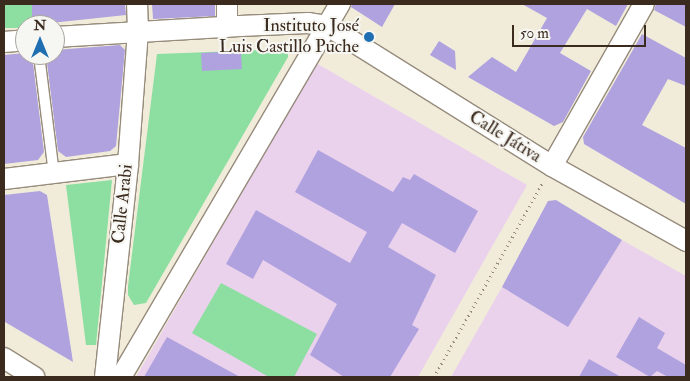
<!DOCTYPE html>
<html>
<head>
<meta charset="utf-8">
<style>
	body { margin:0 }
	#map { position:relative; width:690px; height:381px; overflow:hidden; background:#f1ecda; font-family:"IM FELL Double Pica",serif }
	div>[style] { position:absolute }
	.built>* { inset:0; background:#ead1ec }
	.green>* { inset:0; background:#8cdfa0; transform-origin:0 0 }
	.building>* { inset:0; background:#afa2df; transform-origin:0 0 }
	.path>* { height:3px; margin-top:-1.5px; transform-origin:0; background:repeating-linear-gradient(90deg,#968b7c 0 1px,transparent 0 5px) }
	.roads { filter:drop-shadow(1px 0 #968b7c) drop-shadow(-1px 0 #968b7c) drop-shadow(0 1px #968b7c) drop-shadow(0 -1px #968b7c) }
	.service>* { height:10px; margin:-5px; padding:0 5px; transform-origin:5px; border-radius:5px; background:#fff }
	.minor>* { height:20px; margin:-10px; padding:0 10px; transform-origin:10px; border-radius:10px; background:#fff }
	.dots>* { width:14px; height:14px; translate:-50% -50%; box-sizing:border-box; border:2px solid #f6f6f2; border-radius:50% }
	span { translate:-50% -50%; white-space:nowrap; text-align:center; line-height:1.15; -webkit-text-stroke:4px #f6f6f2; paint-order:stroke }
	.poi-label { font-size:18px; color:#3b2a1e }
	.right { translate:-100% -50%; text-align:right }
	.street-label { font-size:18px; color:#3b2a1e }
	.frame { position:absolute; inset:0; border:5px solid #3b2a1e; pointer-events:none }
	.north { position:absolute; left:15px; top:15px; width:50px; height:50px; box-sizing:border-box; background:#f6f6f2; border:1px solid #aba49d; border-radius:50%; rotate:0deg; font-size:14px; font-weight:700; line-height:20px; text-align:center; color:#3b2a1e }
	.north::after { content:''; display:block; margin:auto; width:18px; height:22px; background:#1f6fb2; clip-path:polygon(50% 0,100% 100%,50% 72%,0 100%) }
	.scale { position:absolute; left:512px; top:25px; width:134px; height:22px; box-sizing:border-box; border:2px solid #3b2a1e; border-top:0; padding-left:6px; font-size:15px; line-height:18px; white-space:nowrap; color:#3b2a1e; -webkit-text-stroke:4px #f6f6f2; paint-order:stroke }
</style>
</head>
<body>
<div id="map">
	<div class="built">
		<div style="clip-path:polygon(316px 63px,527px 185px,418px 377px,136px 377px)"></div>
		<div style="clip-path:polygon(622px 240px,686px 276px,686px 377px,451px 377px,502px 287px,568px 326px)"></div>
	</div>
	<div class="green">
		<div style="left:4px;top:4px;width:28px;height:24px"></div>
		<div style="clip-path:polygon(288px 49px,288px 57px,146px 303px,134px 305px,128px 295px,128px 286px,157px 54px)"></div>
		<div style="clip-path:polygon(112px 180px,96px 345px,86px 345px,66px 185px)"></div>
		<div style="clip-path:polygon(221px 283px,317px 334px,294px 377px,269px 377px,192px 333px)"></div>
	</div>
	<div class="building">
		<div style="clip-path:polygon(32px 4px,125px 4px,126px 15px,32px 25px)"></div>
		<div style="clip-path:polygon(152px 4px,215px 4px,215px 16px,153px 19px)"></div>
		<div style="clip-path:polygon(352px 4px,395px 4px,382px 27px,351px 7px)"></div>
		<div style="clip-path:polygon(522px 4px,628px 4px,616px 26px,587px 9px,560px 53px,591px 71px,563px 122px,554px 126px,468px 77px,492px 57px,516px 72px,547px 18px)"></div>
		<div style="clip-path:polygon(656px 4px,686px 4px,686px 27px,654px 10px)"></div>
		<div style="clip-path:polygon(642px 34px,686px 58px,686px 86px,668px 79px,642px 125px,686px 148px,686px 204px,584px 144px,583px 137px)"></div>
		<div style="clip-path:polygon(439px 41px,455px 51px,456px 70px,430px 55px)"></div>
		<div style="clip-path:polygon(120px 45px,125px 50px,116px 146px,110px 151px,66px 157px,58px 151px,46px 55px,55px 55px,55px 50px)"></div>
		<div style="left:241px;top:51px;width:18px;height:40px;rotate:87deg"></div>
		<div style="clip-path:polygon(25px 53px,32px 55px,44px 152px,38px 160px,4px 164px,4px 55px)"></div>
		<div style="clip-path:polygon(318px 150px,393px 192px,403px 177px,410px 180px,414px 174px,478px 211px,455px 253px,402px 223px,388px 247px,436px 275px,412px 325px,419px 329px,390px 377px,344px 377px,310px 355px,337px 304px,263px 260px,253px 279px,226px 264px,256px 210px,350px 263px,367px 232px,295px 192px)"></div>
		<div style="clip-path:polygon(40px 191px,47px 195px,73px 362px,5px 322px,4px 195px)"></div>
		<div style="clip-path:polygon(556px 200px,622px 240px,568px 327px,502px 287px,548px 201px)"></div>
		<div style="clip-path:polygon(639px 317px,665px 333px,657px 348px,686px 365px,686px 377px,668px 377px,657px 371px,650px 377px,616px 357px)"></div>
		<div style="clip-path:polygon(167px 337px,240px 377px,144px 377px)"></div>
		<div style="clip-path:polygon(589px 359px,621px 377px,579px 377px)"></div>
	</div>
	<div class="path">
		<div style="left:434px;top:377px;width:223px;rotate:-60.8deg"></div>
	</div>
	<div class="roads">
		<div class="service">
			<div style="left:39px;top:55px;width:119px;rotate:82.8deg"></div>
		</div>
		<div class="minor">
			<div style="left:227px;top:27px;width:23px;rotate:-90deg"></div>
			<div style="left:55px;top:37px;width:185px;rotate:-3.4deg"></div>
			<div style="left:240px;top:26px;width:68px;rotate:-2.5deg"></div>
			<div style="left:308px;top:23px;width:20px;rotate:9deg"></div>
			<div style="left:328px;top:26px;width:264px;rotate:32deg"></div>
			<div style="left:552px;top:166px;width:154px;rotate:29.2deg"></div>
			<div style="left:4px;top:42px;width:21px;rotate:-5deg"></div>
			<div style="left:552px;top:166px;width:186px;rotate:-60.4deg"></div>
			<div style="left:4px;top:179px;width:125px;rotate:-6.9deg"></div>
			<div style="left:4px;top:358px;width:36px;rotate:32deg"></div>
			<div style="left:105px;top:377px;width:214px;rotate:-83.8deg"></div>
			<div style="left:128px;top:164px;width:133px;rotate:-85.7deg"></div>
			<div style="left:138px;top:31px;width:27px;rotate:-92deg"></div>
			<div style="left:121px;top:377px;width:433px;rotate:-59.6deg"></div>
		</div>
	</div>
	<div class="dots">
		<div style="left:369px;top:37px;background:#1f6fb2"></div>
	</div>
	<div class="poi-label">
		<span class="right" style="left:359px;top:37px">Instituto José<br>Luis Castillo Puche</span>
	</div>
	<div class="street-label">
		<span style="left:505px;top:137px;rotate:32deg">Calle Játiva</span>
		<span style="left:123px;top:204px;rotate:-84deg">Calle Arabi</span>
	</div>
	<div class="frame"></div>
	<div class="north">N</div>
	<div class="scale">50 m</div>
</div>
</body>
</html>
